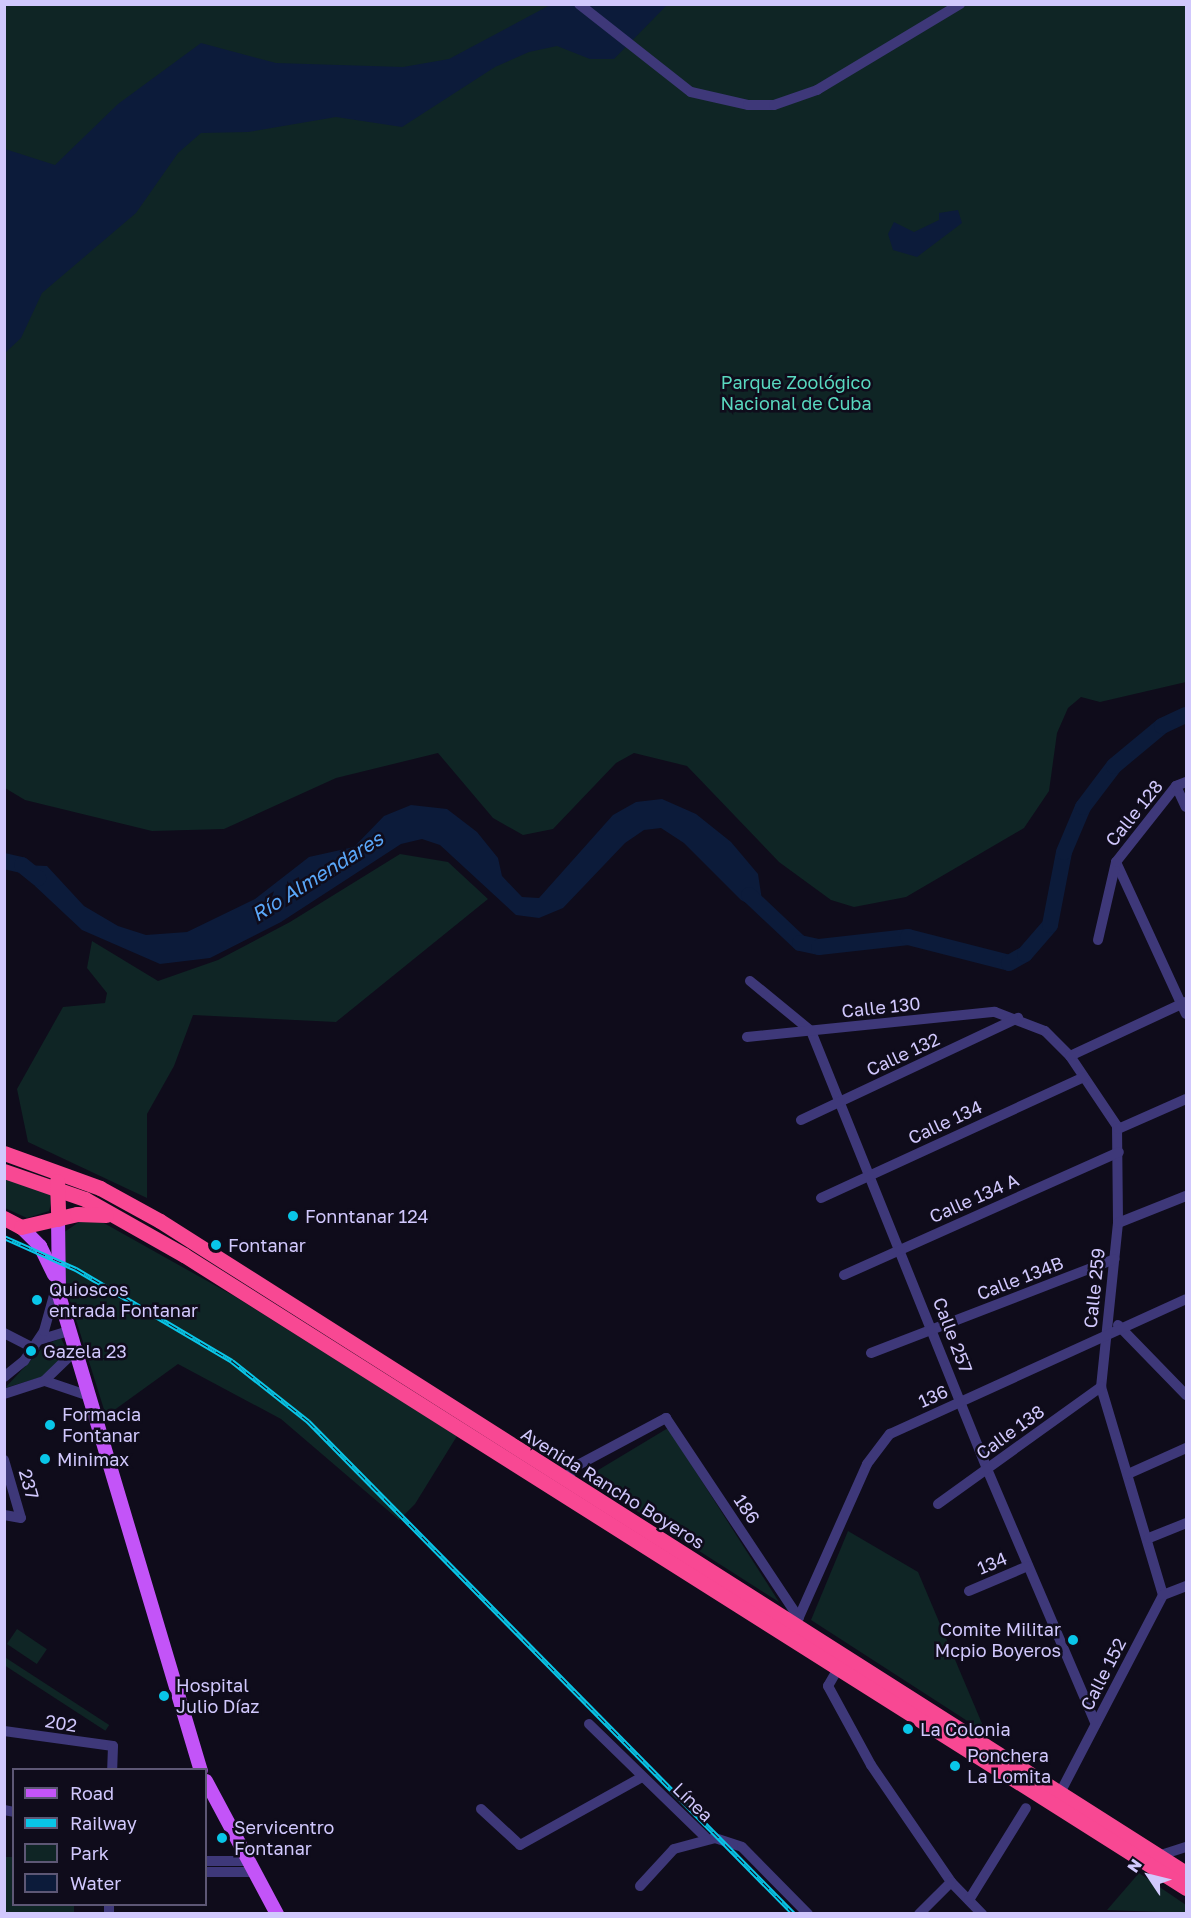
<!DOCTYPE html>
<html>
<head>
<meta charset="utf-8">
<style>
	body { margin:0 }
	#map { position:relative; width:1191px; height:1918px; overflow:hidden; background:#0f0c1b; font-family:"Golos Text",sans-serif }
	div>[style] { position:absolute }
	.green>* { inset:0; background:#0f2525; transform-origin:0 0 }
	.water>* { inset:0; background:#0c1b3a }
	.river>* { height:16px; margin:-8px; padding:0 8px; transform-origin:8px; border-radius:8px; background:#0c1b3a }
	.minor>* { height:10px; margin:-5px; padding:0 5px; transform-origin:5px; border-radius:5px; background:#3e3879 }
	.major>* { height:14px; margin:-7px; padding:0 7px; transform-origin:7px; border-radius:7px; background:#c354f8 }
	.highway>* { height:15px; margin:-7.5px; padding:0 7.5px; transform-origin:7.5px; border-radius:7.5px; background:#f84893 }
	.rail>* { height:5px; margin-top:-2.5px; transform-origin:0; background:repeating-linear-gradient(90deg,#0f0c1b 0 9px,#09c6e8 0 18px); box-sizing:border-box; border-block:2px solid #09c6e8 }
	.dots>* { width:16px; height:16px; translate:-50% -50%; box-sizing:border-box; border:3px solid #0f0c1b; border-radius:50% }
	span { translate:-50% -50%; white-space:nowrap; text-align:center; line-height:1.15; -webkit-text-stroke:5px #0f0c1b; paint-order:stroke }
	.park-label { font-size:18px; color:#59d8bf }
	.street-label { font-size:18px; color:#d1c8fd }
	.poi-label { font-size:18px; color:#d1c8fd }
	.left { translate:0 -50%; text-align:left }
	.right { translate:-100% -50%; text-align:right }
	.water-label { font-size:20px; color:#5aa7f9; font-style:italic }
	.frame { position:absolute; inset:0; border:6px solid #d1c8fd; pointer-events:none }
	.legend { position:absolute; left:12px; top:1768px; width:195px; height:138px; box-sizing:border-box; background:#0f0c1b; border:2px solid #5d5775; margin:0; padding:8px 10px; list-style:none; font-size:18px; color:#d1c8fd }
	.legend li { display:flex; align-items:center; gap:12px; height:30px }
	.legend b { width:30px; border:2px solid #5d5775 }
	.north { position:absolute; left:1119px; top:1846px; width:60px; height:60px; -webkit-text-stroke:4px #0f0c1b; paint-order:stroke; rotate:305deg; font-size:16px; font-weight:700; line-height:24px; text-align:center; color:#d1c8fd }
	.north::after { content:''; display:block; margin:auto; width:21px; height:27px; background:#d1c8fd; clip-path:polygon(50% 0,100% 100%,50% 72%,0 100%) }
</style>
</head>
<body>
<div id="map">
	<div class="green">
		<div style="clip-path:polygon(5px 5px,1186px 5px,1186px 682px,1100px 702px,1081px 697px,1068px 708px,1057px 733px,1049px 791px,1024px 828px,906px 897px,854px 907px,831px 900px,779px 862px,687px 766px,634px 753px,616px 763px,553px 829px,523px 835px,493px 818px,438px 753px,336px 778px,224px 829px,152px 831px,25px 800px,5px 788px)"></div>
		<div style="clip-path:polygon(400px 854px,448px 862px,488px 899px,336px 1022px,193px 1015px,174px 1066px,147px 1114px,147px 1198px,28px 1142px,17px 1089px,63px 1007px,105px 1003px,107px 993px,87px 968px,92px 941px,158px 981px,218px 960px,290px 922px)"></div>
		<div style="clip-path:polygon(4px 1175px,54px 1192px,49px 1211px,27px 1218px,5px 1208px)"></div>
		<div style="clip-path:polygon(79px 1222px,102px 1222px,234px 1296px,457px 1436px,415px 1504px,399px 1520px,281px 1419px,178px 1364px,106px 1416px,62px 1275px,63px 1233px)"></div>
		<div style="clip-path:polygon(61px 1338px,67px 1351px,63px 1362px,48px 1375px,5px 1388px,45px 1345px)"></div>
		<div style="clip-path:polygon(668px 1428px,779px 1602px,585px 1478px)"></div>
		<div style="clip-path:polygon(848px 1531px,918px 1572px,986px 1733px,811px 1620px)"></div>
		<div style="left:17px;top:1629px;width:36px;height:18px;rotate:34deg"></div>
		<div style="left:6px;top:1658px;width:123px;height:7px;rotate:33deg"></div>
		<div style="clip-path:polygon(4px 1857px,13px 1857px,14px 1904px,74px 1905px,74px 1913px,5px 1913px)"></div>
		<div style="clip-path:polygon(1139px 1873px,1186px 1905px,1186px 1913px,1107px 1910px)"></div>
	</div>
	<div class="water">
		<div style="clip-path:polygon(550px 5px,667px 5px,614px 59px,590px 59px,557px 46px,529px 52px,495px 67px,402px 127px,336px 117px,248px 132px,201px 133px,178px 153px,136px 213px,42px 293px,21px 338px,5px 353px,5px 149px,55px 165px,118px 104px,201px 43px,276px 63px,403px 67px,449px 59px)"></div>
		<div style="clip-path:polygon(958px 210px,962px 223px,917px 257px,893px 250px,888px 234px,894px 222px,914px 232px,939px 220px,939px 213px)"></div>
		<div style="clip-path:polygon(662px 799px,696px 814px,731px 842px,758px 874px,764px 913px,741px 900px,684px 843px,661px 828px,644px 830px,625px 843px,563px 908px,539px 918px,516px 915px,440px 845px,422px 839px,401px 844px,281px 922px,210px 958px,160px 964px,82px 930px,35px 886px,22px 865px,47px 866px,84px 906px,118px 926px,146px 935px,187px 932px,255px 899px,309px 857px,354px 847px,384px 816px,411px 805px,447px 809px,477px 832px,498px 858px,502px 876px,522px 897px,539px 898px,613px 815px,636px 802px)"></div>
	</div>
	<div class="river">
		<div style="left:4px;top:861px;width:18px;rotate:13deg"></div>
		<div style="left:22px;top:865px;width:21px;rotate:39deg"></div>
		<div style="left:749px;top:895px;width:70px;rotate:43.3deg"></div>
		<div style="left:800px;top:943px;width:19px;rotate:12deg"></div>
		<div style="left:819px;top:947px;width:90px;rotate:-6.4deg"></div>
		<div style="left:908px;top:937px;width:104px;rotate:14.4deg"></div>
		<div style="left:1009px;top:963px;width:18px;rotate:-29deg"></div>
		<div style="left:1025px;top:954px;width:38px;rotate:-49deg"></div>
		<div style="left:1050px;top:925px;width:74px;rotate:-79.1deg"></div>
		<div style="left:1064px;top:852px;width:49px;rotate:-67.1deg"></div>
		<div style="left:1083px;top:807px;width:51px;rotate:-52.9deg"></div>
		<div style="left:1114px;top:766px;width:62px;rotate:-39.8deg"></div>
		<div style="left:1162px;top:726px;width:26px;rotate:-25deg"></div>
	</div>
	<div class="minor">
		<div style="left:579px;top:4px;width:142px;rotate:38.2deg"></div>
		<div style="left:691px;top:92px;width:58px;rotate:12.8deg"></div>
		<div style="left:748px;top:105px;width:26px"></div>
		<div style="left:774px;top:105px;width:46px;rotate:-19.2deg"></div>
		<div style="left:817px;top:90px;width:167px;rotate:-31deg"></div>
		<div style="left:1176px;top:786px;width:23px;rotate:65deg"></div>
		<div style="left:1116px;top:862px;width:167px;rotate:65.3deg"></div>
		<div style="left:1098px;top:940px;width:80px;rotate:-77deg"></div>
		<div style="left:1116px;top:862px;width:97px;rotate:-51.7deg"></div>
		<div style="left:1176px;top:786px;width:11px;rotate:-22deg"></div>
		<div style="left:750px;top:981px;width:79px;rotate:39.3deg"></div>
		<div style="left:811px;top:1031px;width:472px;rotate:68.1deg"></div>
		<div style="left:987px;top:1469px;width:277px;rotate:66.9deg"></div>
		<div style="left:747px;top:1037px;width:249px;rotate:-5.8deg"></div>
		<div style="left:995px;top:1012px;width:53px;rotate:20.8deg"></div>
		<div style="left:1045px;top:1031px;width:35px;rotate:45deg"></div>
		<div style="left:1070px;top:1056px;width:84px;rotate:56.1deg"></div>
		<div style="left:1117px;top:1126px;width:97px;rotate:89.4deg"></div>
		<div style="left:1118px;top:1223px;width:165px;rotate:95.9deg"></div>
		<div style="left:1101px;top:1387px;width:217px;rotate:73.4deg"></div>
		<div style="left:1070px;top:1056px;width:128px;rotate:-25deg"></div>
		<div style="left:801px;top:1120px;width:240px;rotate:-25.2deg"></div>
		<div style="left:1118px;top:1129px;width:74px;rotate:-23.8deg"></div>
		<div style="left:821px;top:1198px;width:289px;rotate:-24.7deg"></div>
		<div style="left:1118px;top:1223px;width:73px;rotate:-21.7deg"></div>
		<div style="left:844px;top:1275px;width:301px;rotate:-24.1deg"></div>
		<div style="left:1118px;top:1325px;width:98px;rotate:45.8deg"></div>
		<div style="left:4px;top:1333px;width:34px;rotate:27deg"></div>
		<div style="left:39px;top:1340px;width:31px;rotate:-17deg"></div>
		<div style="left:871px;top:1353px;width:261px;rotate:-21.1deg"></div>
		<div style="left:4px;top:1377px;width:26px;rotate:-39deg"></div>
		<div style="left:24px;top:1361px;width:36px;rotate:-56deg"></div>
		<div style="left:44px;top:1331px;width:45px;rotate:-74.4deg"></div>
		<div style="left:45px;top:1381px;width:46px;rotate:18.8deg"></div>
		<div style="left:4px;top:1394px;width:42px;rotate:-18deg"></div>
		<div style="left:44px;top:1381px;width:43px;rotate:-44.1deg"></div>
		<div style="left:4px;top:1460px;width:60px;rotate:73.7deg"></div>
		<div style="left:21px;top:1518px;width:17px;rotate:-170deg"></div>
		<div style="left:1128px;top:1474px;width:64px;rotate:-24.1deg"></div>
		<div style="left:564px;top:1480px;width:21px;rotate:-47deg"></div>
		<div style="left:578px;top:1465px;width:100px;rotate:-28.1deg"></div>
		<div style="left:666px;top:1418px;width:240px;rotate:56.4deg"></div>
		<div style="left:938px;top:1504px;width:201px;rotate:-35.7deg"></div>
		<div style="left:1149px;top:1538px;width:40px;rotate:-22deg"></div>
		<div style="left:969px;top:1591px;width:64px;rotate:-23deg"></div>
		<div style="left:795px;top:1626px;width:177px;rotate:-66deg"></div>
		<div style="left:867px;top:1464px;width:38px;rotate:-53deg"></div>
		<div style="left:890px;top:1434px;width:325px;rotate:-24.5deg"></div>
		<div style="left:839px;top:1667px;width:22px;rotate:120deg"></div>
		<div style="left:828px;top:1686px;width:90px;rotate:61.4deg"></div>
		<div style="left:871px;top:1765px;width:142px;rotate:55.6deg"></div>
		<div style="left:951px;top:1882px;width:45px;rotate:45.9deg"></div>
		<div style="left:589px;top:1724px;width:162px;rotate:44.2deg"></div>
		<div style="left:4px;top:1731px;width:110px;rotate:7.8deg"></div>
		<div style="left:113px;top:1746px;width:24px;rotate:92deg"></div>
		<div style="left:1061px;top:1791px;width:221px;rotate:-62.5deg"></div>
		<div style="left:1163px;top:1595px;width:25px;rotate:-21deg"></div>
		<div style="left:481px;top:1809px;width:53px;rotate:42.7deg"></div>
		<div style="left:520px;top:1845px;width:140px;rotate:-29.1deg"></div>
		<div style="left:4px;top:1810px;width:10px;rotate:11deg"></div>
		<div style="left:1161px;top:1855px;width:26px;rotate:-18deg"></div>
		<div style="left:206px;top:1861px;width:42px"></div>
		<div style="left:206px;top:1872px;width:49px"></div>
		<div style="left:640px;top:1886px;width:50px;rotate:-47.4deg"></div>
		<div style="left:674px;top:1849px;width:42px;rotate:-15deg"></div>
		<div style="left:715px;top:1838px;width:28px;rotate:18deg"></div>
		<div style="left:742px;top:1847px;width:94px;rotate:45.4deg"></div>
		<div style="left:969px;top:1900px;width:108px;rotate:-58.2deg"></div>
		<div style="left:109px;top:1914px;width:10px;rotate:-90deg"></div>
		<div style="left:919px;top:1914px;width:45px;rotate:-45deg"></div>
	</div>
	<div class="major">
		<div style="left:58px;top:1219px;width:76px;rotate:89.2deg"></div>
		<div style="left:59px;top:1295px;width:496px;rotate:73.4deg"></div>
		<div style="left:21px;top:1227px;width:27px;rotate:45deg"></div>
		<div style="left:40px;top:1246px;width:32px;rotate:64deg"></div>
		<div style="left:206px;top:1781px;width:151px;rotate:61.9deg"></div>
	</div>
	<div class="highway">
		<div style="left:4px;top:1153px;width:102px;rotate:20deg"></div>
		<div style="left:100px;top:1188px;width:68px;rotate:28.8deg"></div>
		<div style="left:160px;top:1221px;width:1216px;rotate:32.44deg"></div>
		<div style="left:4px;top:1171px;width:86px;rotate:19.1deg"></div>
		<div style="left:85px;top:1199px;width:114px;rotate:29.5deg"></div>
		<div style="left:184px;top:1255px;width:1185px;rotate:32.28deg"></div>
		<div style="left:57px;top:1181px;width:38px;rotate:88deg"></div>
		<div style="left:4px;top:1218px;width:19px;rotate:28deg"></div>
		<div style="left:21px;top:1227px;width:57px;rotate:-13.1deg"></div>
		<div style="left:77px;top:1214px;width:29px;rotate:2deg"></div>
	</div>
	<div class="rail">
		<div style="left:4px;top:1237px;width:79px;rotate:24deg"></div>
		<div style="left:76px;top:1269px;width:181px;rotate:30.5deg"></div>
		<div style="left:232px;top:1361px;width:97px;rotate:38.3deg"></div>
		<div style="left:308px;top:1421px;width:692px;rotate:45.41deg"></div>
	</div>
	<div class="dots">
		<div style="left:293px;top:1216px;background:#09c6e8"></div>
		<div style="left:216px;top:1245px;background:#09c6e8"></div>
		<div style="left:37px;top:1300px;background:#09c6e8"></div>
		<div style="left:31px;top:1351px;background:#09c6e8"></div>
		<div style="left:50px;top:1425px;background:#09c6e8"></div>
		<div style="left:45px;top:1459px;background:#09c6e8"></div>
		<div style="left:1073px;top:1640px;background:#09c6e8"></div>
		<div style="left:164px;top:1696px;background:#09c6e8"></div>
		<div style="left:908px;top:1729px;background:#09c6e8"></div>
		<div style="left:955px;top:1766px;background:#09c6e8"></div>
		<div style="left:222px;top:1838px;background:#09c6e8"></div>
	</div>
	<div class="park-label">
		<span style="left:796px;top:393px">Parque Zoológico<br>Nacional de Cuba</span>
	</div>
	<div class="street-label">
		<span style="left:1134px;top:813px;rotate:-51deg">Calle 128</span>
		<span style="left:881px;top:1007px;rotate:-6deg">Calle 130</span>
		<span style="left:903px;top:1054px;rotate:-25deg">Calle 132</span>
		<span style="left:945px;top:1122px;rotate:-25deg">Calle 134</span>
		<span style="left:974px;top:1198px;rotate:-24deg">Calle 134 A</span>
		<span style="left:1020px;top:1278px;rotate:-21deg">Calle 134B</span>
		<span style="left:1094px;top:1288px;rotate:-84deg">Calle 259</span>
		<span style="left:953px;top:1335px;rotate:69deg">Calle 257</span>
		<span style="left:933px;top:1396px;rotate:-24deg">136</span>
		<span style="left:1010px;top:1432px;rotate:-36deg">Calle 138</span>
		<span style="left:29px;top:1484px;rotate:74deg">237</span>
		<span style="left:613px;top:1488px;rotate:32deg">Avenida Rancho Boyeros</span>
		<span style="left:747px;top:1509px;rotate:56deg">186</span>
		<span style="left:992px;top:1563px;rotate:-23deg">134</span>
		<span style="left:1103px;top:1674px;rotate:-63deg">Calle 152</span>
		<span style="left:61px;top:1723px;rotate:9deg">202</span>
		<span style="left:693px;top:1802px;rotate:44deg">Línea</span>
	</div>
	<div class="poi-label">
		<span class="left" style="left:305px;top:1216px">Fonntanar 124</span>
		<span class="left" style="left:228px;top:1245px">Fontanar</span>
		<span class="left" style="left:49px;top:1300px">Quioscos<br>entrada Fontanar</span>
		<span class="left" style="left:43px;top:1351px">Gazela 23</span>
		<span class="left" style="left:62px;top:1425px">Formacia<br>Fontanar</span>
		<span class="left" style="left:57px;top:1459px">Minimax</span>
		<span class="right" style="left:1061px;top:1640px">Comite Militar<br>Mcpio Boyeros</span>
		<span class="left" style="left:176px;top:1696px">Hospital<br>Julio Díaz</span>
		<span class="left" style="left:920px;top:1729px">La Colonia</span>
		<span class="left" style="left:967px;top:1766px">Ponchera<br>La Lomita</span>
		<span class="left" style="left:234px;top:1838px">Servicentro<br>Fontanar</span>
	</div>
	<div class="water-label">
		<span style="left:317px;top:876px;rotate:-32deg">Río Almendares</span>
	</div>
	<div class="frame"></div>
	<ul class="legend">
	<li><b style="height:8px;background:#c354f8"></b>Road</li>
	<li><b style="height:8px;background:#09c6e8"></b>Railway</li>
	<li><b style="height:16px;background:#0f2525"></b>Park</li>
	<li><b style="height:16px;background:#0c1b3a"></b>Water</li>
	</ul>
	<div class="north">N</div>
</div>
</body>
</html>
